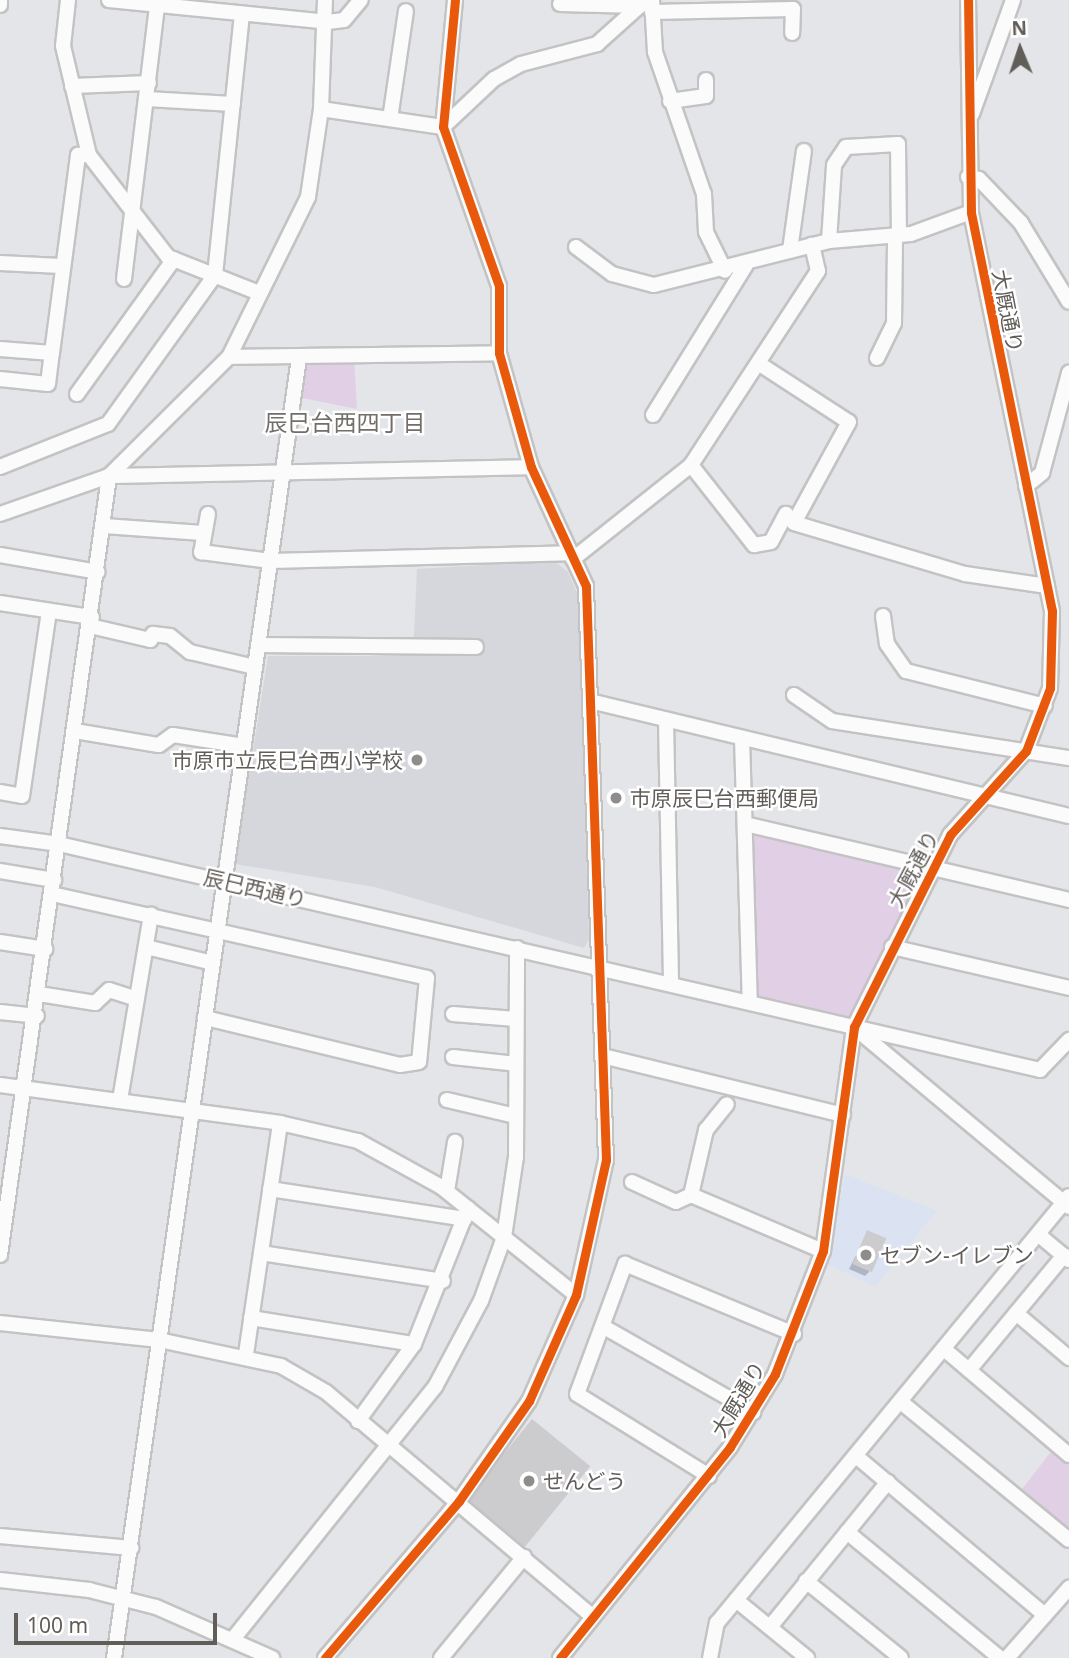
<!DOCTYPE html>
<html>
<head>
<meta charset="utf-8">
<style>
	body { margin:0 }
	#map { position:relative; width:1069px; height:1658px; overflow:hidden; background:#e3e5e9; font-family:"Noto Sans","Noto Sans JP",sans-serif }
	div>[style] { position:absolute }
	.commercial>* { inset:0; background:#dbe3f3 }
	.education>* { inset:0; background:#d5d7dd }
	.green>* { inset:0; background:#e1cfe6 }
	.shadow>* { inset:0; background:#0003; transform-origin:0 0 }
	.building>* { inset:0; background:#cccccf; transform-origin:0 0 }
	.roads { filter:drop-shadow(2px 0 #c4c3c3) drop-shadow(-2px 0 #c4c3c3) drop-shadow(0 2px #c4c3c3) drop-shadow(0 -2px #c4c3c3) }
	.minor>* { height:14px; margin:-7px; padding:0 7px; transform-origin:7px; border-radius:7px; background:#fbfbfc }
	.cycleway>* { height:9px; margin:-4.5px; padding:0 4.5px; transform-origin:4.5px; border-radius:4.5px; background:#e8590c }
	.dots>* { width:19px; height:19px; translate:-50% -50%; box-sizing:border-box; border:4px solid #fff; border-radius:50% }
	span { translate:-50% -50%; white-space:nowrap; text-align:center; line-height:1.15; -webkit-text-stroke:5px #fff; paint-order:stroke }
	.street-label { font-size:21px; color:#615d59 }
	.poi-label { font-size:21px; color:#615d59 }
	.right { translate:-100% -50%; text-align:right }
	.left { translate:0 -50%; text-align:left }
	.neighbourhood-label { font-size:23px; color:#736e6a }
	.north { position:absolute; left:985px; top:14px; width:70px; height:70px; -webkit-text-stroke:5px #fff; paint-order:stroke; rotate:358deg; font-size:19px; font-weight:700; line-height:28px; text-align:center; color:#615d59 }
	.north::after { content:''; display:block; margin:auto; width:24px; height:32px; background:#615d59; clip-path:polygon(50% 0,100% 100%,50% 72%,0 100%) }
	.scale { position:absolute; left:14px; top:1613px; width:203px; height:32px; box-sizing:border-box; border:4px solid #615d59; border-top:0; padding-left:9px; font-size:21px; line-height:24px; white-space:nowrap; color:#615d59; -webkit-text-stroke:5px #fff; paint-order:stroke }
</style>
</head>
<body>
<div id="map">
	<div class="commercial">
		<div style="clip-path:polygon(845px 1174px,937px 1211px,875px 1287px,827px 1264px)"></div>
	</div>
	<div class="education">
		<div style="clip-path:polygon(554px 561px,568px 572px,578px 595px,589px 939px,584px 948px,375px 887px,235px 864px,268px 656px,413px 656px,417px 569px)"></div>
	</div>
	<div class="green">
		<div style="clip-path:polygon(354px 356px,357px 409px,293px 396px,299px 358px)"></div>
		<div style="clip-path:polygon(745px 824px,932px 868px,854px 1027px,750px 1002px)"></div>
		<div style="clip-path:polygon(1057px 1444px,1069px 1455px,1069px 1540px,1016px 1497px)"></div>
	</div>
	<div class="shadow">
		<div style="clip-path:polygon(868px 1232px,869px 1272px,865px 1276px,849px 1269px)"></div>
		<div style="left:532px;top:1422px;width:72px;height:119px;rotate:39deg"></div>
	</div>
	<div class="building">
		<div style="left:867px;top:1230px;width:21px;height:37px;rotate:23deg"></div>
		<div style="left:532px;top:1419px;width:75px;height:107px;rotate:39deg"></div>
	</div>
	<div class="roads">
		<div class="minor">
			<div style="left:68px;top:0;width:46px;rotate:96.2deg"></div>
			<div style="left:63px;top:46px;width:112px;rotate:76.6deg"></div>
			<div style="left:109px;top:0;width:220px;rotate:5.7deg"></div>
			<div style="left:328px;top:22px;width:16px;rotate:-7deg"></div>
			<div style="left:344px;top:20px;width:26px;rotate:-50deg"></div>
			<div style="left:652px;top:0;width:52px;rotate:86.7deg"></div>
			<div style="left:655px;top:52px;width:150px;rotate:71deg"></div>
			<div style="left:704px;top:194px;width:38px;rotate:87deg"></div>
			<div style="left:706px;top:232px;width:43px;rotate:64deg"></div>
			<div style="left:560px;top:4px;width:80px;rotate:1.4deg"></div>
			<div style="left:0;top:5px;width:5px;rotate:-90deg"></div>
			<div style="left:652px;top:12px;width:141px;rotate:-1.2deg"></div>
			<div style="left:793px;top:9px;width:24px;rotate:92deg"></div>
			<div style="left:72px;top:86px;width:77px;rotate:-2.2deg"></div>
			<div style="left:147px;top:99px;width:86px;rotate:3.3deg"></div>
			<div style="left:670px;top:101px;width:36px;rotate:-8deg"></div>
			<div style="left:706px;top:96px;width:16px;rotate:-90deg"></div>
			<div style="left:321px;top:109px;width:123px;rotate:8.4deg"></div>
			<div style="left:972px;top:114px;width:121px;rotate:-70.2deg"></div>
			<div style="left:390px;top:119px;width:109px;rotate:-81.6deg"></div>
			<div style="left:443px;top:127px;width:70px;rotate:-43.3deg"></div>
			<div style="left:494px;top:79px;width:31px;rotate:-29deg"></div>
			<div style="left:521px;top:64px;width:79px;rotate:-14.7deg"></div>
			<div style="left:597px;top:44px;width:66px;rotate:-41.9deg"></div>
			<div style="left:968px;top:177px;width:11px;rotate:10deg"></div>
			<div style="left:979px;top:179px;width:61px;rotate:46.3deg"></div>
			<div style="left:1021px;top:223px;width:92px;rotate:58.7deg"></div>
			<div style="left:829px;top:241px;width:76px;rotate:-86.2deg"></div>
			<div style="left:834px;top:165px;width:22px;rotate:-56deg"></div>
			<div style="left:846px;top:147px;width:52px;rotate:-3.3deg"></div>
			<div style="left:898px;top:144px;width:90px;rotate:89.4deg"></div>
			<div style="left:576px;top:247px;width:45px;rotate:36.9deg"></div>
			<div style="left:612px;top:274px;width:43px;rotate:14.7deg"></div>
			<div style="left:654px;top:285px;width:180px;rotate:-14.1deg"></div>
			<div style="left:829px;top:241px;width:82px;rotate:-4.9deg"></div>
			<div style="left:911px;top:234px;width:64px;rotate:-20.1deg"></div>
			<div style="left:790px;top:250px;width:100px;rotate:-82deg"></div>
			<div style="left:0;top:263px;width:61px;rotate:2.8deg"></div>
			<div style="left:124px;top:279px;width:281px;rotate:-83.1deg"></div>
			<div style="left:0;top:349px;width:52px;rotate:4.4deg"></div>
			<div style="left:52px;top:353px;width:200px;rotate:-82.5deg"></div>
			<div style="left:78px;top:155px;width:11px"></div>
			<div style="left:89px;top:155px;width:129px;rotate:52.2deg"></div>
			<div style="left:168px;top:257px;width:98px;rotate:21.6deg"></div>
			<div style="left:229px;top:357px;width:270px;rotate:-0.8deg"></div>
			<div style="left:877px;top:358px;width:39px;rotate:-64deg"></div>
			<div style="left:894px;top:323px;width:88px;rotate:-89.3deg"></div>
			<div style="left:758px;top:363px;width:108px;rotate:33deg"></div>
			<div style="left:849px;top:422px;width:115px;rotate:118.6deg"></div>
			<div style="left:794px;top:523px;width:178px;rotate:16.6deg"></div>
			<div style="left:965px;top:574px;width:83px;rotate:8.3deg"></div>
			<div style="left:0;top:379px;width:48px;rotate:5.9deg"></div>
			<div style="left:48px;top:384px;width:31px;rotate:-83deg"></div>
			<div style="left:77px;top:394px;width:166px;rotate:-54.3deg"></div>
			<div style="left:653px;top:415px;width:176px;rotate:-58.2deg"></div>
			<div style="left:691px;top:465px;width:102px;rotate:51.8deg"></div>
			<div style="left:754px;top:545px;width:17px;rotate:-10deg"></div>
			<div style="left:771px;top:542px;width:32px;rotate:-62deg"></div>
			<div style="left:0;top:467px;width:116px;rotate:-21.7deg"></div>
			<div style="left:108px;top:424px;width:183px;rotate:-54.3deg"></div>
			<div style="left:215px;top:275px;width:261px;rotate:-84.1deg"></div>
			<div style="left:1026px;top:486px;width:21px;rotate:-39deg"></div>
			<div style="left:1042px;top:473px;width:104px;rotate:-74.9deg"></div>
			<div style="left:0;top:514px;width:115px;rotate:-19.2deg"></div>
			<div style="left:109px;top:476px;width:169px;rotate:-44.8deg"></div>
			<div style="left:229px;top:357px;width:178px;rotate:-63.7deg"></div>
			<div style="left:308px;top:197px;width:89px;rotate:-81.6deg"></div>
			<div style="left:321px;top:109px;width:109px;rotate:-87.9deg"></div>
			<div style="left:208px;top:514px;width:39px;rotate:100deg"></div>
			<div style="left:201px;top:552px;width:70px;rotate:7.4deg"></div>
			<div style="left:270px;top:561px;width:300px;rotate:-1.5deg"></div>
			<div style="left:104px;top:526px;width:99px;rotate:4deg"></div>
			<div style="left:0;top:555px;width:99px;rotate:9.8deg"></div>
			<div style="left:573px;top:559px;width:151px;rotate:-38.5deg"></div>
			<div style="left:691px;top:465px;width:232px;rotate:-56.8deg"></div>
			<div style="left:818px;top:271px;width:27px;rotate:-103deg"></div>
			<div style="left:0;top:603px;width:93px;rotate:8.7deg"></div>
			<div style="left:883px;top:616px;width:28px;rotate:82deg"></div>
			<div style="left:887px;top:644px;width:33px;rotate:55deg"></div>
			<div style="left:906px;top:671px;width:143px;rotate:14.1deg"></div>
			<div style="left:90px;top:626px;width:62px;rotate:13.1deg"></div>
			<div style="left:150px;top:640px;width:7px;rotate:-63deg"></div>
			<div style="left:153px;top:634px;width:17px;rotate:7deg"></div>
			<div style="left:170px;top:636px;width:26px;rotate:39deg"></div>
			<div style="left:190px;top:652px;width:67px;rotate:13deg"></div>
			<div style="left:258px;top:645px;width:218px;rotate:0.5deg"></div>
			<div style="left:794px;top:695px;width:46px;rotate:34.4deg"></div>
			<div style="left:832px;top:721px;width:240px;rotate:8.9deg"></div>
			<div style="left:594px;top:702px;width:488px;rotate:13.5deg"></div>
			<div style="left:666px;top:720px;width:264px;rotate:88.9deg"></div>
			<div style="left:75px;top:731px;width:85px;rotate:9.5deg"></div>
			<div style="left:159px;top:745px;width:17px;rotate:-36deg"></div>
			<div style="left:173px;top:735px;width:72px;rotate:8.8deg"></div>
			<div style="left:742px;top:738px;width:264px;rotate:88.3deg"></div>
			<div style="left:0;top:792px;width:22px;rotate:10deg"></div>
			<div style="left:22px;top:796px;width:187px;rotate:-81.7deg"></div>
			<div style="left:745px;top:824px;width:333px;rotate:13.2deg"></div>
			<div style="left:0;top:836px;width:60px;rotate:7.7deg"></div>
			<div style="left:59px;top:844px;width:1007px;rotate:12.97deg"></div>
			<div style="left:1040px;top:1070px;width:42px;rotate:-46deg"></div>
			<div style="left:0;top:871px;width:55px;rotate:9.5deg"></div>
			<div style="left:52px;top:894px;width:384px;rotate:12.6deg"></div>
			<div style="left:427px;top:978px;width:84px;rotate:95.4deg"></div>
			<div style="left:419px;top:1062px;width:19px;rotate:171deg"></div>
			<div style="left:400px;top:1065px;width:201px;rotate:-166.4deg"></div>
			<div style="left:0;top:942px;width:46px;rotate:8.8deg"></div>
			<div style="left:146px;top:947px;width:69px;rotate:13.4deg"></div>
			<div style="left:892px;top:947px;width:182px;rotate:13deg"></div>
			<div style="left:39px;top:994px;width:57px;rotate:9.1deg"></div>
			<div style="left:95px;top:1003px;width:19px;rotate:-43deg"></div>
			<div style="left:109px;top:990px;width:29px;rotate:18deg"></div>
			<div style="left:0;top:1012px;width:37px;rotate:6deg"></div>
			<div style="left:453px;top:1014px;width:63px;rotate:4.5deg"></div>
			<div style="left:855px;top:1028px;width:279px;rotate:39.9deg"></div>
			<div style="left:453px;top:1057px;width:63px;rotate:6.3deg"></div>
			<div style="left:607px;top:1057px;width:243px;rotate:13.8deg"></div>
			<div style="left:0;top:1085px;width:283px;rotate:7.7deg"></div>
			<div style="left:280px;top:1123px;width:80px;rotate:13deg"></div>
			<div style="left:358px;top:1141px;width:94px;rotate:28.8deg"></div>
			<div style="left:440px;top:1186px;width:174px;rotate:38.7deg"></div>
			<div style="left:120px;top:1100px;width:188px;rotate:-80.5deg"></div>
			<div style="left:447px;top:1100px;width:71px;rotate:13.1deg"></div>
			<div style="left:632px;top:1182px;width:48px;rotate:24.4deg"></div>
			<div style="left:676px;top:1202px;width:17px;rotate:-25deg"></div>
			<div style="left:691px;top:1195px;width:143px;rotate:23deg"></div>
			<div style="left:270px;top:1189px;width:197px;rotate:8.7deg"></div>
			<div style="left:447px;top:1191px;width:50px;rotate:-80.7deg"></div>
			<div style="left:691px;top:1195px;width:67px;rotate:-77deg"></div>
			<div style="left:706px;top:1130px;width:33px;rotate:-51deg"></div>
			<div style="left:1039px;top:1235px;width:39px;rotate:40deg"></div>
			<div style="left:261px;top:1253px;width:184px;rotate:8.7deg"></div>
			<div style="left:0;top:1255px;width:787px;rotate:-82.03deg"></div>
			<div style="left:109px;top:476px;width:422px;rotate:-1.2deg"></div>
			<div style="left:1016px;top:1313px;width:70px;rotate:40.3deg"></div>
			<div style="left:251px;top:1318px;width:165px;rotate:9.1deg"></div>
			<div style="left:0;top:1323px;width:160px;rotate:6.1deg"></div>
			<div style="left:159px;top:1340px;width:125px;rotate:12deg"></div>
			<div style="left:281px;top:1366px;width:52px;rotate:30deg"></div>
			<div style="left:326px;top:1392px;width:349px;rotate:40.1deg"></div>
			<div style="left:604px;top:1327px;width:172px;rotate:29.7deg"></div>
			<div style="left:944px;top:1349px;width:164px;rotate:40.3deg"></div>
			<div style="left:246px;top:1354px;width:233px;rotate:-81.6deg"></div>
			<div style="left:969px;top:1370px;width:149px;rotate:-50.4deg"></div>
			<div style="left:901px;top:1402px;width:217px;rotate:39.4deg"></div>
			<div style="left:358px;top:1421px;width:95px;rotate:-54deg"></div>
			<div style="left:414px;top:1344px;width:146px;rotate:-68.3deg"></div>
			<div style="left:856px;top:1456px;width:247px;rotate:40.1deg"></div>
			<div style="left:709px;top:1476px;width:155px;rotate:-148.2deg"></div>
			<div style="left:577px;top:1394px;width:139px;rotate:-69.7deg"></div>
			<div style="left:625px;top:1264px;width:183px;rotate:22.5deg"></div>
			<div style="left:847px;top:1532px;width:198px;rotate:39.5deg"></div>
			<div style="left:0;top:1536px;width:132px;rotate:5.2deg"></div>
			<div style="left:0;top:1580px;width:90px;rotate:6.4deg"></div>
			<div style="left:89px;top:1590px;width:69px;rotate:14.2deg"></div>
			<div style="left:156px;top:1607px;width:127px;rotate:23.7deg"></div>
			<div style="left:806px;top:1581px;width:122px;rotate:39deg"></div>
			<div style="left:736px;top:1600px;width:92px;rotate:39.2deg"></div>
			<div style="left:770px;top:1627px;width:187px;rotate:-50.9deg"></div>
			<div style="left:233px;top:1639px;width:323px;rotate:-51.3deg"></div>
			<div style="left:435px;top:1387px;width:98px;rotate:-61.9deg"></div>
			<div style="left:481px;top:1301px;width:68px;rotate:-70.2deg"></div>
			<div style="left:504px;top:1237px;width:81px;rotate:-81.5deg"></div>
			<div style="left:516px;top:1157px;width:209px;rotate:-89.7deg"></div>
			<div style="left:114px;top:1658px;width:1313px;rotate:-81.9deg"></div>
			<div style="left:325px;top:1658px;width:206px;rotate:-49.5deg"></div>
			<div style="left:459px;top:1501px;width:122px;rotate:-55deg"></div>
			<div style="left:529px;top:1401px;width:116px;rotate:-66.1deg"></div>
			<div style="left:576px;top:1295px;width:138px;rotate:-77.5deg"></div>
			<div style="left:606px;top:1160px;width:574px;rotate:-92deg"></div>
			<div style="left:586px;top:586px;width:131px;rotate:-114.8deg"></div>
			<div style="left:531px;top:467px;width:118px;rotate:-105.7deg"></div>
			<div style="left:499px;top:353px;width:67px;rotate:-90deg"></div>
			<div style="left:499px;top:286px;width:169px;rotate:-109.4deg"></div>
			<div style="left:443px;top:127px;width:128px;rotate:-84.6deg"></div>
			<div style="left:441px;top:1658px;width:131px;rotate:-50.6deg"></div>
			<div style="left:560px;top:1658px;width:271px;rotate:-51.1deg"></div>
			<div style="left:730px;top:1447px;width:86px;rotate:-58.3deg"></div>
			<div style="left:775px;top:1374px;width:132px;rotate:-68.7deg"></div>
			<div style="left:823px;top:1251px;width:226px;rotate:-82.1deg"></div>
			<div style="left:854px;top:1027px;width:215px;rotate:-63.4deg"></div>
			<div style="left:950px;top:835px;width:113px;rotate:-47.9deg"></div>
			<div style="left:1026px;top:751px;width:67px;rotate:-69.1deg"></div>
			<div style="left:1050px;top:688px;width:77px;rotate:-88.5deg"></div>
			<div style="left:1052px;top:611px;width:407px;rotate:-101.5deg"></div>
			<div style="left:971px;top:212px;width:212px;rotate:-90.8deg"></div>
			<div style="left:710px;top:1658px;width:36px;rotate:-79deg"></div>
			<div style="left:717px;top:1623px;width:553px;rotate:-50.5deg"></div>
			<div style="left:1007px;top:1658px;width:94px;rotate:-48.5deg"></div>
		</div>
	</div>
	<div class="cycleway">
		<div style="left:325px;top:1658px;width:206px;rotate:-49.5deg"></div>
		<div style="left:459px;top:1501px;width:122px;rotate:-55deg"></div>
		<div style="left:529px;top:1401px;width:116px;rotate:-66.1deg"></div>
		<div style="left:576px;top:1295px;width:138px;rotate:-77.5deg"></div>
		<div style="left:606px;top:1160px;width:574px;rotate:-92deg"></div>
		<div style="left:586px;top:586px;width:131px;rotate:-114.8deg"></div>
		<div style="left:531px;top:467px;width:118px;rotate:-105.7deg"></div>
		<div style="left:499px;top:353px;width:67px;rotate:-90deg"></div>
		<div style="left:499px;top:286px;width:169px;rotate:-109.4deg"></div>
		<div style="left:443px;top:127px;width:128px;rotate:-84.6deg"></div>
		<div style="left:560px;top:1658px;width:271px;rotate:-51.1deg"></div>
		<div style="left:730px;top:1447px;width:86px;rotate:-58.3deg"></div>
		<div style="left:775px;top:1374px;width:132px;rotate:-68.7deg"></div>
		<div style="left:823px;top:1251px;width:226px;rotate:-82.1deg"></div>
		<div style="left:854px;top:1027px;width:215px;rotate:-63.4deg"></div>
		<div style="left:950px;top:835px;width:113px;rotate:-47.9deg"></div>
		<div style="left:1026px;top:751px;width:67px;rotate:-69.1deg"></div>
		<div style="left:1050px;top:688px;width:77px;rotate:-88.5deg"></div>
		<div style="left:1052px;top:611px;width:407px;rotate:-101.5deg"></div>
		<div style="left:971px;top:212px;width:212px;rotate:-90.8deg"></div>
	</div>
	<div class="dots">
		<div style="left:417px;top:760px;background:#8e8d8b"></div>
		<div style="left:616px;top:798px;background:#8e8d8b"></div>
		<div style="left:866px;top:1255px;background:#8e8d8b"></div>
		<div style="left:529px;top:1481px;background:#8e8d8b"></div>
	</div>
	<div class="street-label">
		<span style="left:1008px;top:311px;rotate:79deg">大厩通り</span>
		<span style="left:913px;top:869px;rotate:-62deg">大厩通り</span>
		<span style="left:255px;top:888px;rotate:13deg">辰巳西通り</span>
		<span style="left:738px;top:1399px;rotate:-59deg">大厩通り</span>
	</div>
	<div class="poi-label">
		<span class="right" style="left:403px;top:760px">市原市立辰巳台西小学校</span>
		<span class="left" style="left:630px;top:798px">市原辰巳台西郵便局</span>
		<span class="left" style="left:880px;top:1255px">セブン-イレブン</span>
		<span class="left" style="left:543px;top:1481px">せんどう</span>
	</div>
	<div class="neighbourhood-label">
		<span style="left:345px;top:422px">辰巳台西四丁目</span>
	</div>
	<div class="north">N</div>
	<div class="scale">100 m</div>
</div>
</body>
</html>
